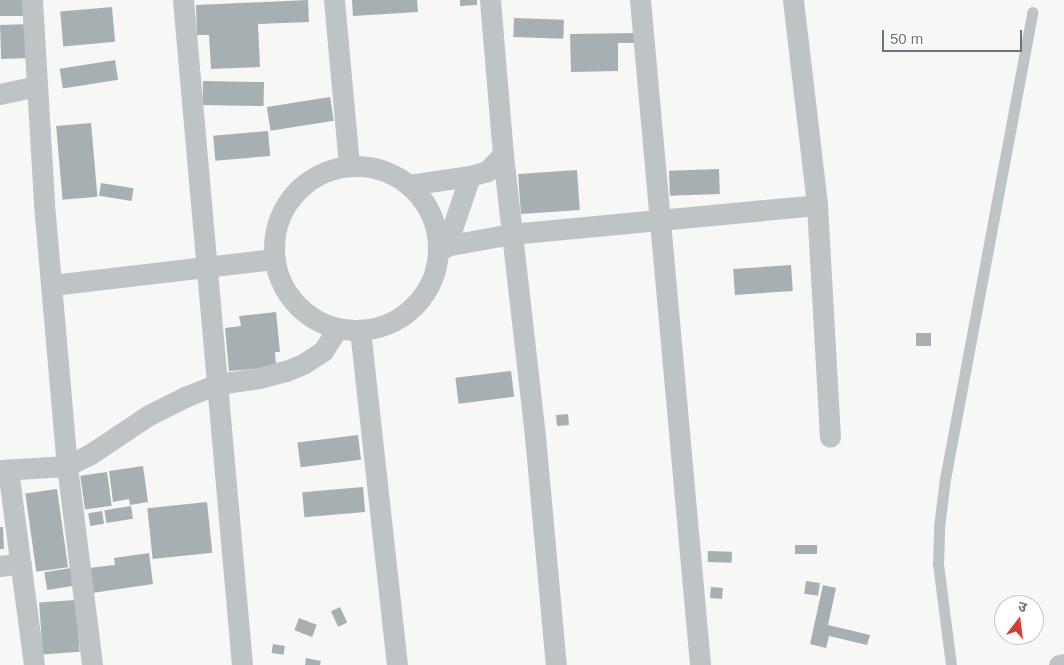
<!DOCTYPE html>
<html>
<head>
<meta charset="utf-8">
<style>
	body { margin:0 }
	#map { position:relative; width:1064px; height:665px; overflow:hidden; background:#f7f7f5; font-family:Arial,"Noto Sans Devanagari",sans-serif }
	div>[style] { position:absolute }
	.building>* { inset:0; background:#a6b0b3; transform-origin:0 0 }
	.lane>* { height:11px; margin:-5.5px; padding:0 5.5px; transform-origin:5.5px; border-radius:5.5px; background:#bec4c6 }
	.street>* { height:21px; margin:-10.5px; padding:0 10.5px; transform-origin:10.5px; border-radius:10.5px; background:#bec4c6 }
	.street>.ring { margin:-10.5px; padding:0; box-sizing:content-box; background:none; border:21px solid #bec4c6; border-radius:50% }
	span { translate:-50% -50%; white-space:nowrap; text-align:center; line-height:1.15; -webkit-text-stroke:5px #fff; paint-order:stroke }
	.north { position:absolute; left:994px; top:595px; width:50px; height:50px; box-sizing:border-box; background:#fff; border:1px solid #c1c9cb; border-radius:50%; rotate:15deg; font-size:14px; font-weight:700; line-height:20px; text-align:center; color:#64777d }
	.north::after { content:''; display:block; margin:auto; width:18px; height:22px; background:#d73c35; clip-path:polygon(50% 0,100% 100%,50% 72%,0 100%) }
	.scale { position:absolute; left:882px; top:30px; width:140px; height:22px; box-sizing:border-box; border:2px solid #64777d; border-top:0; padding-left:6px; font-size:15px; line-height:18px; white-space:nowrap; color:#64777d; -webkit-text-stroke:4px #fff; paint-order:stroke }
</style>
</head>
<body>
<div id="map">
	<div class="building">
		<div style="left:0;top:0;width:23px;height:16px"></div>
		<div style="clip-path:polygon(308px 0,309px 22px,258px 24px,260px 67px,211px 69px,209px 35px,197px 35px,196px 5px)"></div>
		<div style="clip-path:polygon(352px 0,417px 0,418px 12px,353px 16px)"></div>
		<div style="clip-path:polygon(460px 0,477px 0,477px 5px,460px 6px)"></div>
		<div style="left:112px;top:7px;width:35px;height:52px;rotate:85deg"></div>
		<div style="left:514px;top:18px;width:50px;height:19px;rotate:2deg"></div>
		<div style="left:30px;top:24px;width:34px;height:30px;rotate:88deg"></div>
		<div style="clip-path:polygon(636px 33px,636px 43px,618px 43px,618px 71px,571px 72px,570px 34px)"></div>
		<div style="left:115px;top:60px;width:20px;height:56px;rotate:81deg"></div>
		<div style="left:203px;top:81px;width:61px;height:24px;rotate:1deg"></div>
		<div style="left:330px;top:97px;width:24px;height:64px;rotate:81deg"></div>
		<div style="left:91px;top:123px;width:74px;height:35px;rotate:85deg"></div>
		<div style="left:268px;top:131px;width:25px;height:55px;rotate:85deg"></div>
		<div style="left:719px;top:169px;width:25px;height:50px;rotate:88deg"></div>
		<div style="left:577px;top:170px;width:40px;height:59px;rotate:86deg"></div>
		<div style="left:101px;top:183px;width:33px;height:13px;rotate:9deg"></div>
		<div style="left:791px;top:265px;width:26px;height:58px;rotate:86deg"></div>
		<div style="clip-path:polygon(276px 312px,280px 352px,275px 352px,276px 367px,229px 371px,225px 328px,241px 326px,239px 316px)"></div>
		<div style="left:916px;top:333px;width:15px;height:13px"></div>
		<div style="left:511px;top:371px;width:26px;height:56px;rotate:83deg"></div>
		<div style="left:568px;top:414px;width:11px;height:12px;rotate:85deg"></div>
		<div style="left:358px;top:435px;width:25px;height:61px;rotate:83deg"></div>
		<div style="clip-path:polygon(143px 466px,148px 502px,130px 505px,129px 499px,113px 502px,109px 471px)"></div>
		<div style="left:107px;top:472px;width:34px;height:27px;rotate:82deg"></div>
		<div style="left:363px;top:487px;width:25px;height:61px;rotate:85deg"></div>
		<div style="left:57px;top:489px;width:79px;height:32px;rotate:82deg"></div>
		<div style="left:207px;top:502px;width:51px;height:60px;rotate:84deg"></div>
		<div style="left:131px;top:506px;width:13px;height:27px;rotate:81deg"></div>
		<div style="left:102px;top:511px;width:13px;height:14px;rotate:81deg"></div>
		<div style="clip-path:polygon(0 527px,3px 527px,4px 549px,0 549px)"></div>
		<div style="left:817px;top:545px;width:9px;height:22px;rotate:90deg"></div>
		<div style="left:708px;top:551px;width:24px;height:11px;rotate:2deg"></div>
		<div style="clip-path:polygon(149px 553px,153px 584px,92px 593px,88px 568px,115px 565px,114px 558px)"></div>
		<div style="left:71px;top:568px;width:18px;height:27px;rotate:81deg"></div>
		<div style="left:806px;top:581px;width:14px;height:13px;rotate:8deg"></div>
		<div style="clip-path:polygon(823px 585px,836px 588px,828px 625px,870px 635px,867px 645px,829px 636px,826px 648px,810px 644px)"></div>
		<div style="left:711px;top:587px;width:12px;height:11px;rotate:5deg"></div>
		<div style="left:76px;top:600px;width:52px;height:37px;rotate:86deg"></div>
		<div style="left:340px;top:607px;width:17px;height:10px;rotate:65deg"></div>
		<div style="left:299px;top:618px;width:19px;height:13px;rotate:21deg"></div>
		<div style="left:273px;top:644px;width:12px;height:9px;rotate:9deg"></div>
		<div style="clip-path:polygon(306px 658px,321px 661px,320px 665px,305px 665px)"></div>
	</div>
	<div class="lane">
		<div style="left:951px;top:665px;width:103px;rotate:-97.3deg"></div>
		<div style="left:938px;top:563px;width:36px;rotate:-88deg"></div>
		<div style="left:939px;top:527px;width:48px;rotate:-82.9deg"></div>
		<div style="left:945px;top:479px;width:475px;rotate:-79.4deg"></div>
	</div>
	<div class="street">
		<div style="left:32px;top:0;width:204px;rotate:86.6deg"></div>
		<div style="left:44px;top:204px;width:263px;rotate:85deg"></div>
		<div style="left:67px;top:466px;width:201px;rotate:82.8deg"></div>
		<div style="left:183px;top:0;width:668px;rotate:84.93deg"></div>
		<div style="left:334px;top:0;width:167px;rotate:84.8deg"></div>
		<div style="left:490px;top:0;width:156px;rotate:85.2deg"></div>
		<div style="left:503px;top:155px;width:283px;rotate:83.5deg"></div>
		<div style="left:535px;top:436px;width:230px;rotate:84.8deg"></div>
		<div style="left:640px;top:0;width:668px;rotate:84.84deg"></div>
		<div style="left:793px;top:0;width:206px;rotate:83.3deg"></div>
		<div style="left:817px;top:205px;width:232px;rotate:86.8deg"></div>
		<div style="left:0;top:94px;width:38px;rotate:-12deg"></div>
		<div class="ring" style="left:274px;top:166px;width:143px;height:143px"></div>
		<div style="left:409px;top:185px;width:62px;rotate:-8.4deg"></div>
		<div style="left:470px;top:176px;width:18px;rotate:-16deg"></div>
		<div style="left:487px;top:171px;width:23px;rotate:-45deg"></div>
		<div style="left:439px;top:247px;width:73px;rotate:-10.2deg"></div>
		<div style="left:511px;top:234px;width:307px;rotate:-5.4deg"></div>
		<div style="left:446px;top:247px;width:75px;rotate:-71.3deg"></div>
		<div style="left:52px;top:285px;width:224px;rotate:-6.7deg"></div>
		<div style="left:360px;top:330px;width:337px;rotate:83.7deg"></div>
		<div style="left:0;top:470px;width:67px;rotate:-3.4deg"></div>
		<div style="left:67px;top:466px;width:25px;rotate:-27deg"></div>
		<div style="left:89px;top:455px;width:72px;rotate:-33.7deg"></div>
		<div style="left:149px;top:415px;width:40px;rotate:-26.6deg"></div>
		<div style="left:185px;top:397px;width:35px;rotate:-22deg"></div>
		<div style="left:217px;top:384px;width:42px;rotate:-8.1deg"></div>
		<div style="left:259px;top:378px;width:28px;rotate:-15deg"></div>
		<div style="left:286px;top:371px;width:18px;rotate:-22deg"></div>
		<div style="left:303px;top:364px;width:24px;rotate:-33deg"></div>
		<div style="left:323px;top:351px;width:27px;rotate:-57deg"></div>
		<div style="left:8px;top:470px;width:197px;rotate:82.4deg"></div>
		<div style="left:0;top:566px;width:21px;rotate:-8deg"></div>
		<div style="left:1059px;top:665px;width:5px;rotate:-11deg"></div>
	</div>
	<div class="north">उ</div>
	<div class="scale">50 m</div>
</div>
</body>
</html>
